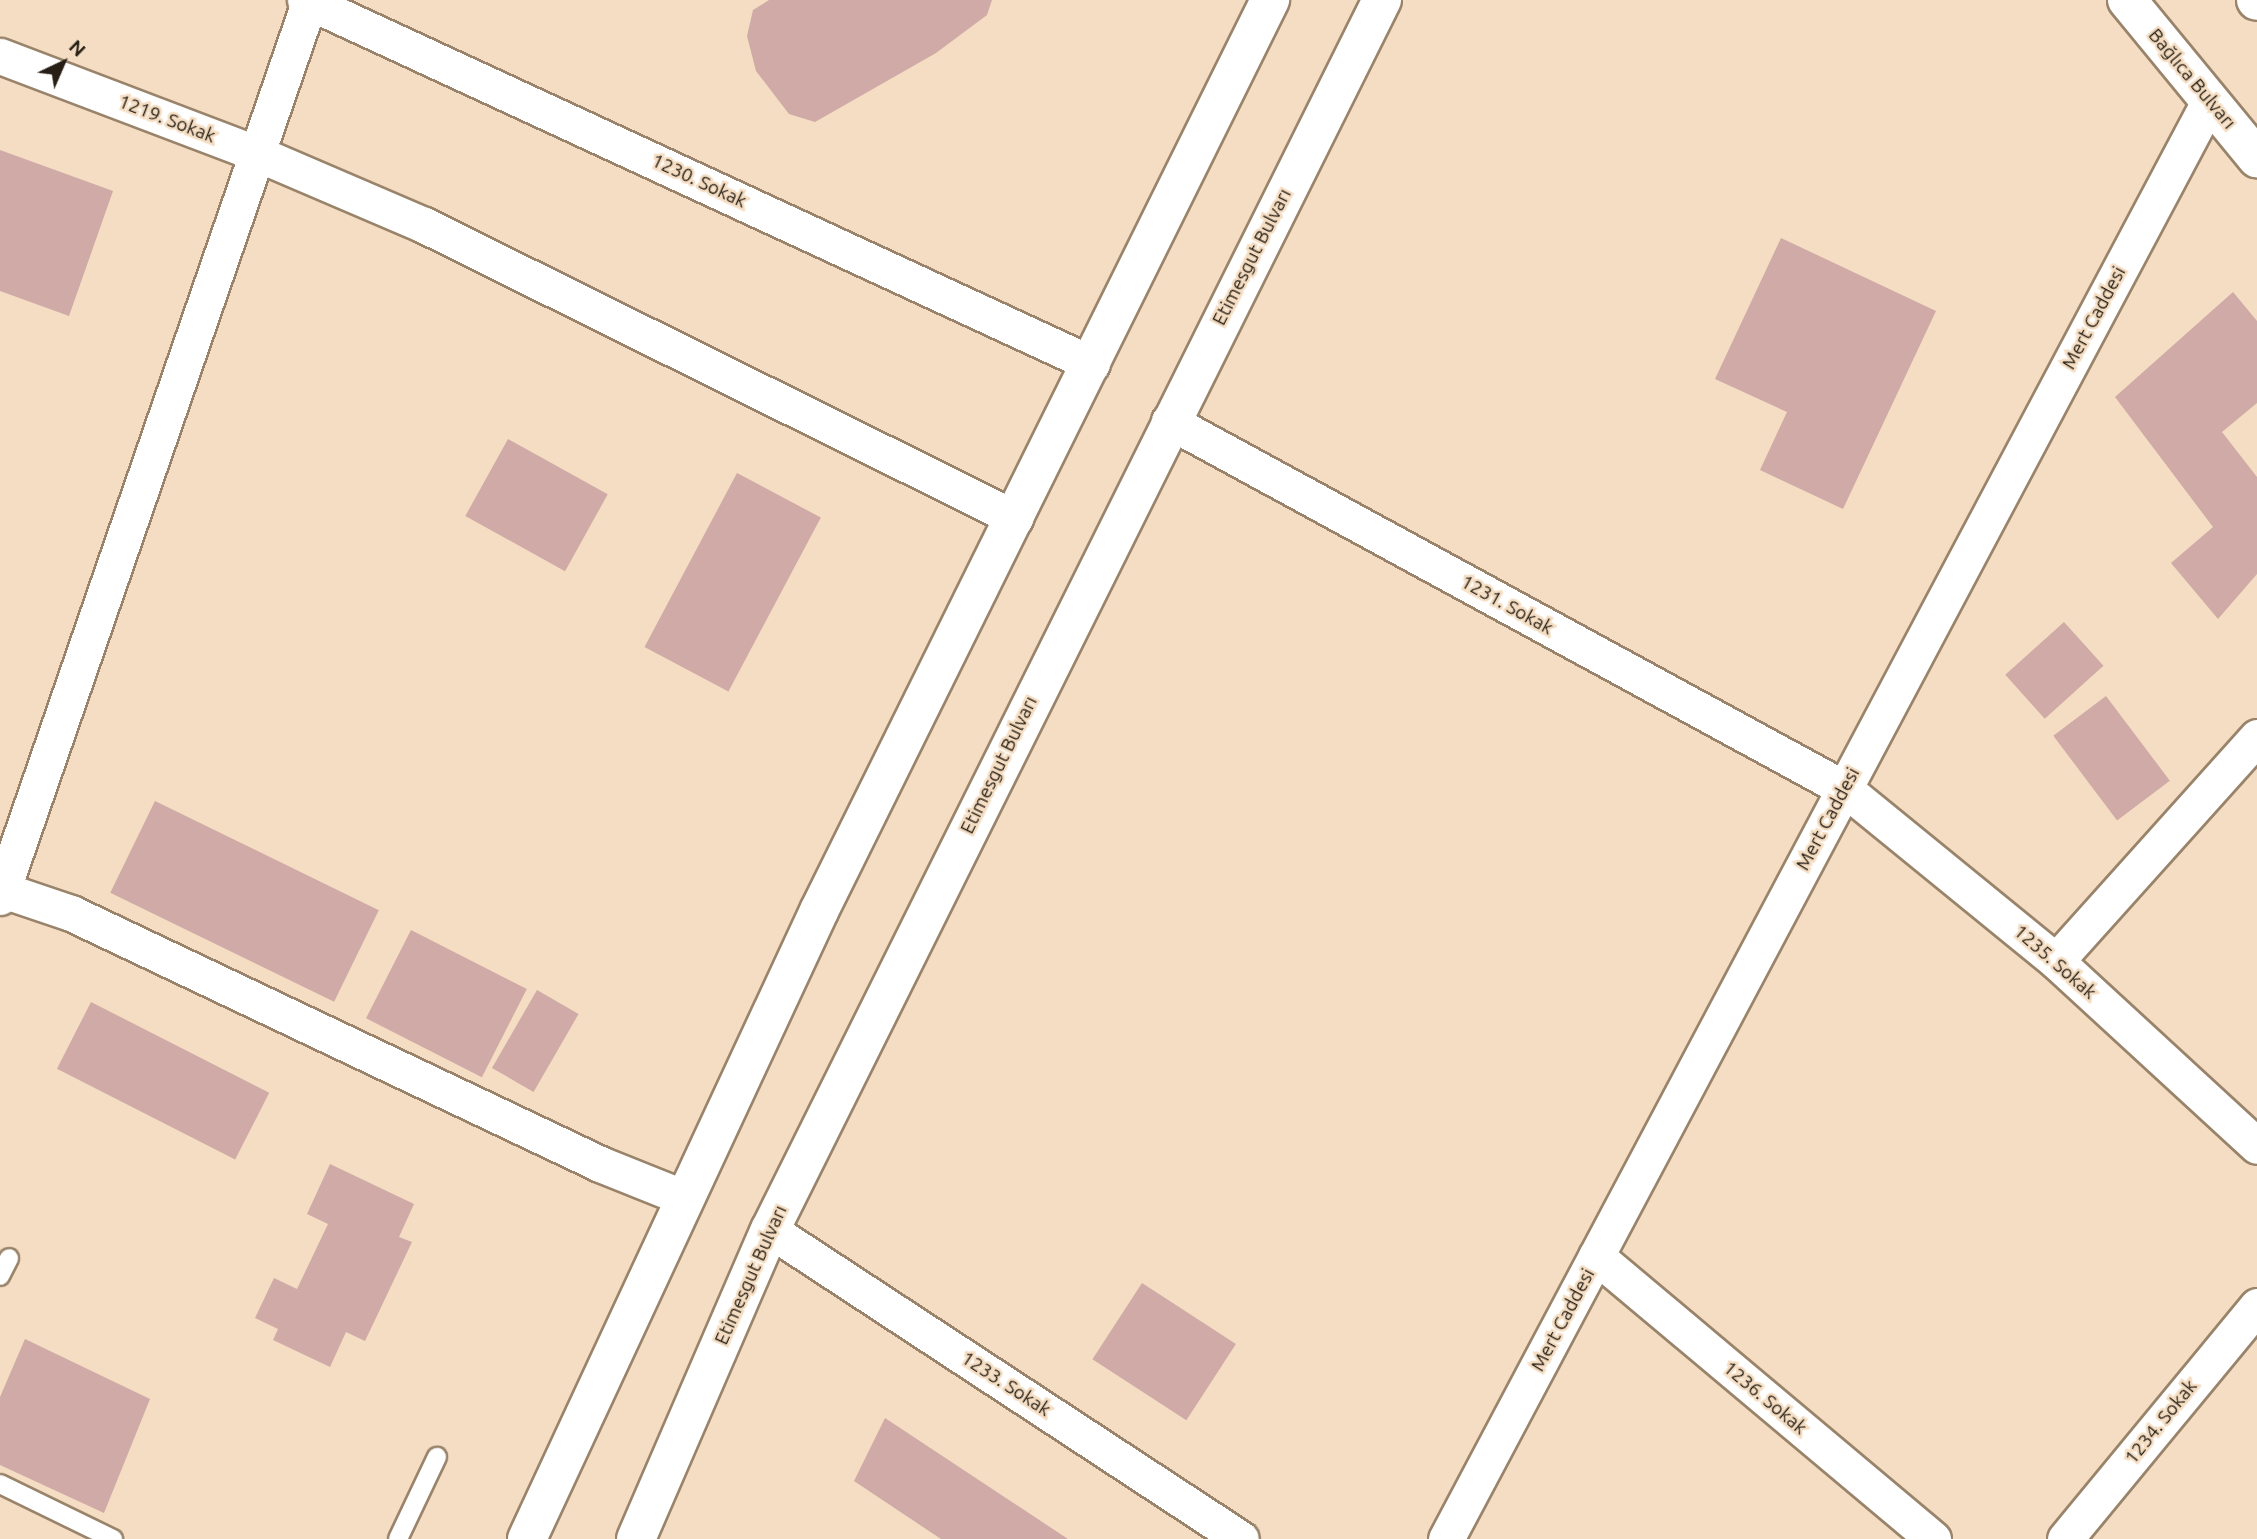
<!DOCTYPE html>
<html>
<head>
<meta charset="utf-8">
<style>
	body { margin:0 }
	#map { position:relative; width:2257px; height:1539px; overflow:hidden; background:#f4ddc2; font-family:Ubuntu,sans-serif }
	div>[style] { position:absolute }
	.building>* { inset:0; background:#cfaaa6; transform-origin:0 0 }
	.roads { filter:drop-shadow(2px 0 #99846b) drop-shadow(-2px 0 #99846b) drop-shadow(0 2px #99846b) drop-shadow(0 -2px #99846b) }
	.lane>* { height:18px; margin:-9px; padding:0 9px; transform-origin:9px; border-radius:9px; background:#fff }
	.street>* { height:35px; margin:-17.5px; padding:0 17.5px; transform-origin:17.5px; border-radius:17.5px; background:#fff }
	.secondary>* { height:38px; margin:-19px; padding:0 19px; transform-origin:19px; border-radius:19px; background:#fff }
	.primary>* { height:38px; margin:-19px; padding:0 19px; transform-origin:19px; border-radius:19px; background:#fff }
	span { translate:-50% -50%; white-space:nowrap; text-align:center; line-height:1.15; -webkit-text-stroke:5px #f4ddc2; paint-order:stroke }
	.street-label { font-size:19px; color:#271f15 }
	.north { position:absolute; left:28px; top:28px; width:70px; height:70px; -webkit-text-stroke:5px #f4ddc2; paint-order:stroke; rotate:44deg; font-size:19px; font-weight:700; line-height:28px; text-align:center; color:#271f15 }
	.north::after { content:''; display:block; margin:auto; width:24px; height:32px; background:#271f15; clip-path:polygon(50% 0,100% 100%,50% 72%,0 100%) }
</style>
</head>
<body>
<div id="map">
	<div class="building">
		<div style="clip-path:polygon(769px 0,992px 0,987px 15px,936px 53px,815px 122px,789px 114px,756px 71px,747px 36px,753px 10px)"></div>
		<div style="clip-path:polygon(0 150px,113px 191px,69px 316px,0 291px)"></div>
		<div style="clip-path:polygon(1781px 238px,1936px 311px,1843px 509px,1760px 470px,1787px 412px,1715px 379px)"></div>
		<div style="clip-path:polygon(2233px 292px,2257px 321px,2257px 403px,2222px 432px,2257px 477px,2257px 574px,2218px 619px,2171px 563px,2213px 527px,2115px 397px)"></div>
		<div style="left:508px;top:439px;width:114px;height:88px;rotate:29deg"></div>
		<div style="left:737px;top:473px;width:95px;height:197px;rotate:28deg"></div>
		<div style="left:2064px;top:622px;width:59px;height:79px;rotate:48deg"></div>
		<div style="left:2106px;top:696px;width:106px;height:66px;rotate:53deg"></div>
		<div style="left:155px;top:801px;width:249px;height:102px;rotate:26deg"></div>
		<div style="left:411px;top:930px;width:130px;height:99px;rotate:27deg"></div>
		<div style="left:537px;top:990px;width:48px;height:90px;rotate:30deg"></div>
		<div style="left:91px;top:1002px;width:200px;height:75px;rotate:27deg"></div>
		<div style="clip-path:polygon(330px 1164px,414px 1204px,399px 1237px,412px 1242px,365px 1341px,346px 1332px,330px 1367px,273px 1340px,278px 1329px,255px 1318px,274px 1278px,297px 1289px,328px 1224px,307px 1214px)"></div>
		<div style="left:1142px;top:1283px;width:112px;height:91px;rotate:33deg"></div>
		<div style="clip-path:polygon(25px 1339px,150px 1399px,104px 1513px,0 1465px,0 1397px)"></div>
		<div style="clip-path:polygon(885px 1418px,1068px 1539px,941px 1539px,854px 1481px)"></div>
	</div>
	<div class="roads">
		<div class="lane">
			<div style="left:0;top:1276px;width:20px;rotate:-63deg"></div>
			<div style="left:0;top:1484px;width:126px;rotate:26deg"></div>
			<div style="left:398px;top:1539px;width:91px;rotate:-64.6deg"></div>
		</div>
		<div class="street">
			<div style="left:305px;top:0;width:867px;rotate:24.82deg"></div>
			<div style="left:0;top:56px;width:274px;rotate:20.8deg"></div>
			<div style="left:256px;top:153px;width:183px;rotate:23.2deg"></div>
			<div style="left:424px;top:225px;width:660px;rotate:26.37deg"></div>
			<div style="left:1169px;top:421px;width:770px;rotate:28.56deg"></div>
			<div style="left:1845px;top:789px;width:272px;rotate:39.2deg"></div>
			<div style="left:2056px;top:961px;width:273px;rotate:42.6deg"></div>
			<div style="left:0;top:889px;width:75px;rotate:18.7deg"></div>
			<div style="left:71px;top:913px;width:586px;rotate:25.38deg"></div>
			<div style="left:600px;top:1164px;width:92px;rotate:21.8deg"></div>
			<div style="left:0;top:897px;width:949px;rotate:-70.94deg"></div>
			<div style="left:2056px;top:961px;width:301px;rotate:-48.1deg"></div>
			<div style="left:770px;top:1230px;width:563px;rotate:33.27deg"></div>
			<div style="left:1596px;top:1256px;width:440px;rotate:40deg"></div>
			<div style="left:1446px;top:1539px;width:1629px;rotate:-62.04deg"></div>
			<div style="left:2065px;top:1539px;width:302px;rotate:-50.5deg"></div>
		</div>
		<div class="secondary">
			<div style="left:527px;top:1539px;width:693px;rotate:-65.06deg"></div>
			<div style="left:819px;top:911px;width:1017px;rotate:-63.66deg"></div>
			<div style="left:636px;top:1539px;width:337px;rotate:-66.6deg"></div>
			<div style="left:770px;top:1230px;width:1374px;rotate:-63.55deg"></div>
		</div>
		<div class="primary">
			<div style="left:2127px;top:0;width:205px;rotate:50.6deg"></div>
			<div style="left:2256px;top:0;width:1px;rotate:45deg"></div>
		</div>
	</div>
	<div class="street-label">
		<span style="left:2192px;top:79px;rotate:50deg">Bağlıca Bulvarı</span>
		<span style="left:167px;top:119px;rotate:21deg">1219. Sokak</span>
		<span style="left:699px;top:181px;rotate:25deg">1230. Sokak</span>
		<span style="left:1252px;top:257px;rotate:-63deg">Etimesgut Bulvarı</span>
		<span style="left:2094px;top:318px;rotate:-62deg">Mert Caddesi</span>
		<span style="left:1507px;top:605px;rotate:29deg">1231. Sokak</span>
		<span style="left:999px;top:765px;rotate:-64deg">Etimesgut Bulvarı</span>
		<span style="left:1828px;top:819px;rotate:-62deg">Mert Caddesi</span>
		<span style="left:2055px;top:962px;rotate:41deg">1235. Sokak</span>
		<span style="left:751px;top:1275px;rotate:-66deg">Etimesgut Bulvarı</span>
		<span style="left:1563px;top:1320px;rotate:-62deg">Mert Caddesi</span>
		<span style="left:1006px;top:1384px;rotate:33deg">1233. Sokak</span>
		<span style="left:1765px;top:1398px;rotate:40deg">1236. Sokak</span>
		<span style="left:2161px;top:1422px;rotate:-51deg">1234. Sokak</span>
	</div>
	<div class="north">N</div>
</div>
</body>
</html>
